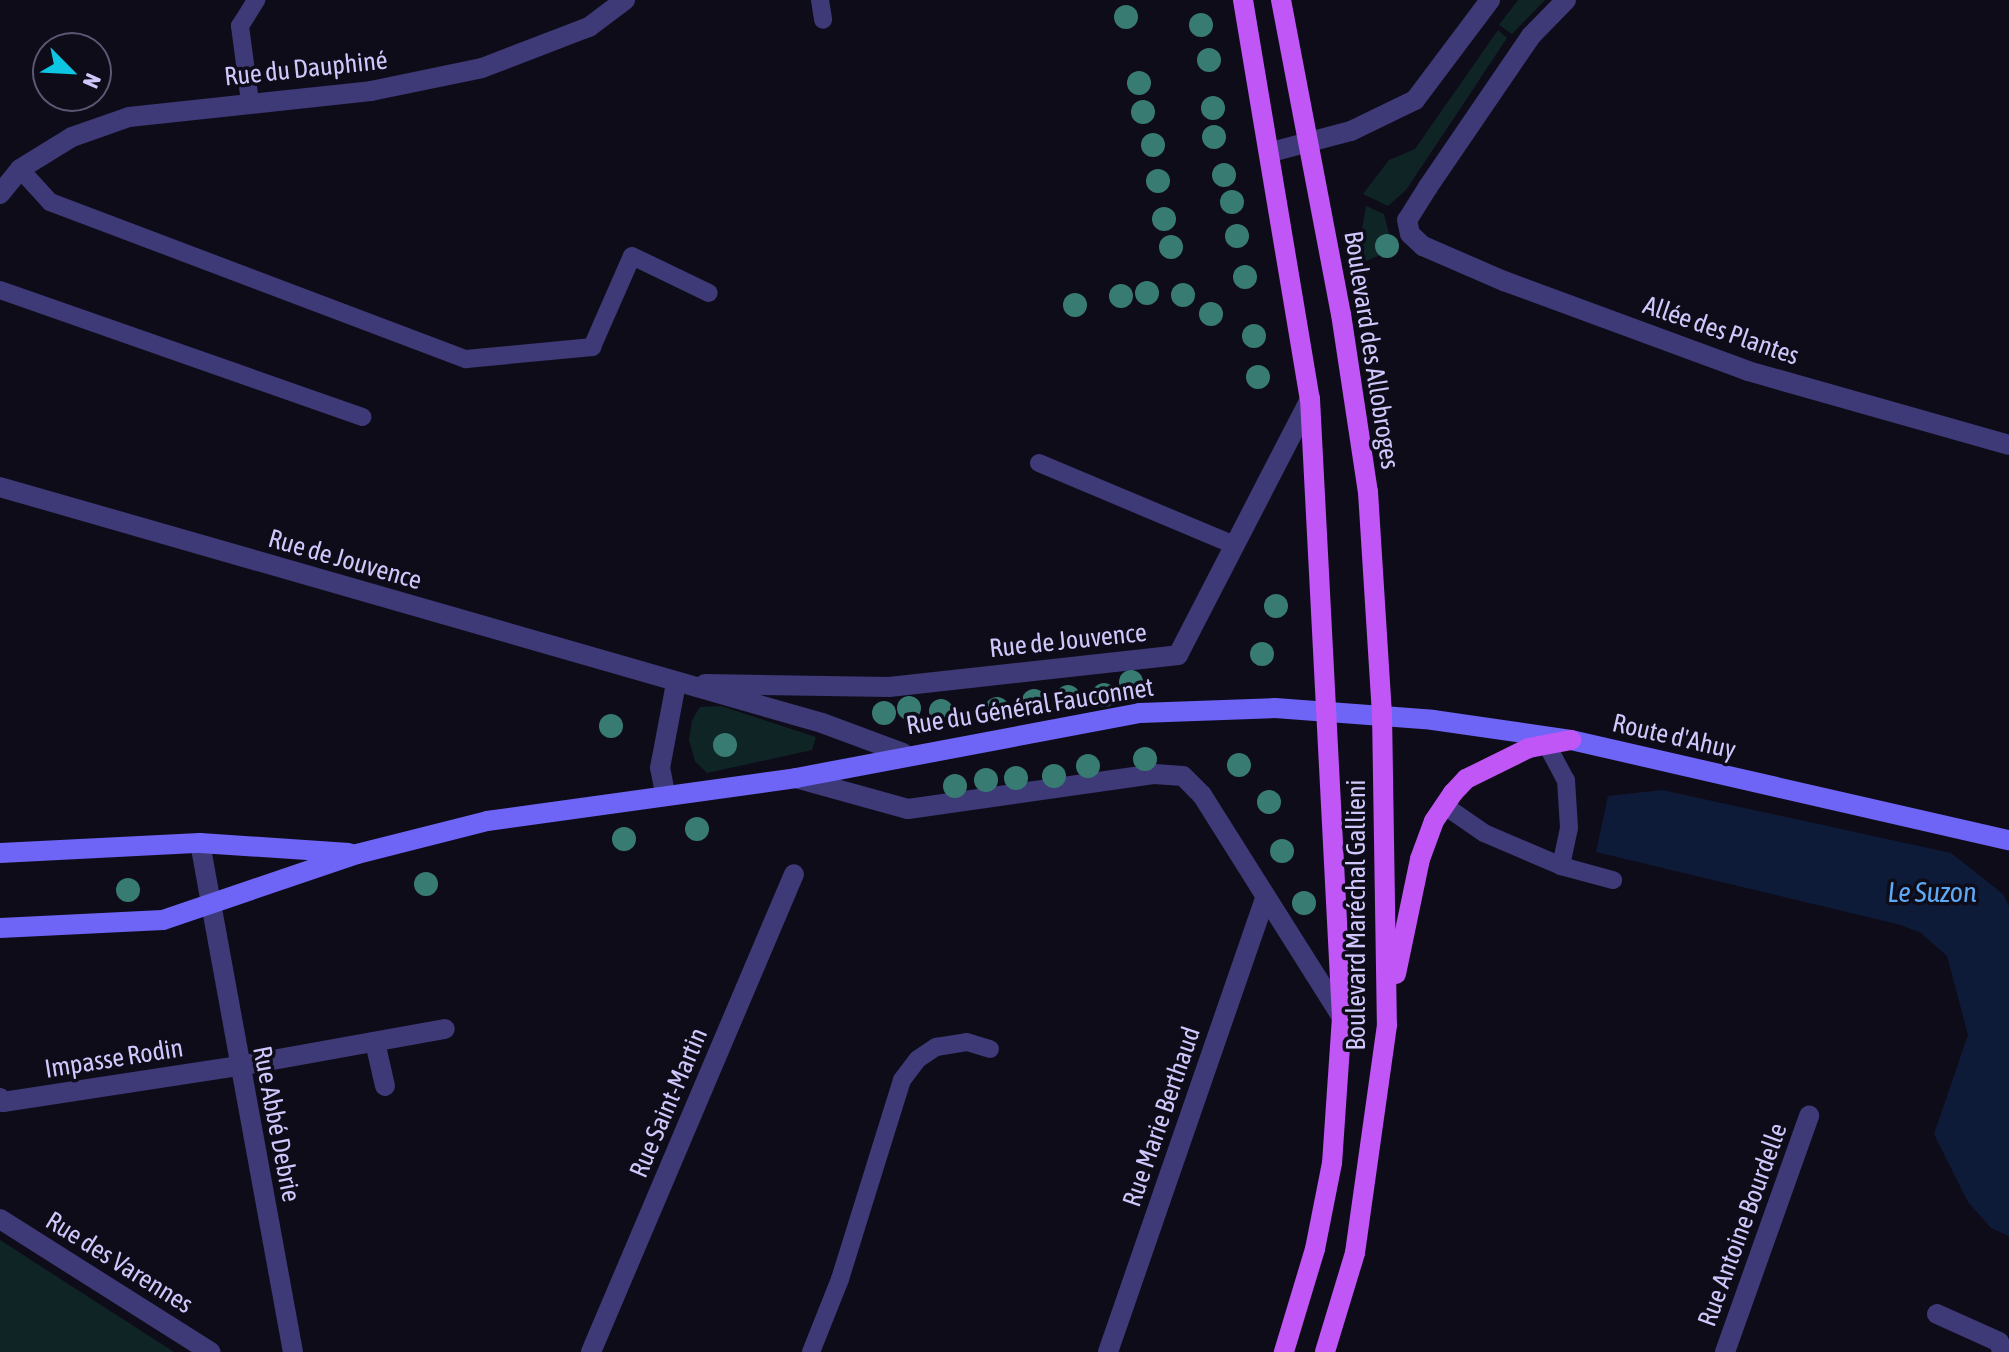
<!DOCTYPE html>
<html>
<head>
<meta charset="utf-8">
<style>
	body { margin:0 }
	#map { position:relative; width:2009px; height:1352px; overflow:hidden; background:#0f0c1a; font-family:"Asap Condensed",sans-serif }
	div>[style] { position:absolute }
	.green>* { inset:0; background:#0f2424 }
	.water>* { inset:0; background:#0d1b38 }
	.service>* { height:18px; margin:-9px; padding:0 9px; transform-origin:9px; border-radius:9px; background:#3e3977 }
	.minor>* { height:20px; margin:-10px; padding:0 10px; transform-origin:10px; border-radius:10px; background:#3e3977 }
	.tertiary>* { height:20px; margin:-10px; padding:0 10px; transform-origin:10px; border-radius:10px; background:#3e3977 }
	.secondary>* { height:20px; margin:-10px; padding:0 10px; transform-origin:10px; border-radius:10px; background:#6e65f6 }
	.primary>* { height:20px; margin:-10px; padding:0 10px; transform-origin:10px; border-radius:10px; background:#bf56f5 }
	.trees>* { width:24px; height:24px; margin:-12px; border-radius:50%; background:#387b73 }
	span { translate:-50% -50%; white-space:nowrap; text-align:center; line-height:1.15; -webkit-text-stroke:7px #0f0c1a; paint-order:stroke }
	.street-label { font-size:26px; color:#d0c8fc }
	.water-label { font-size:28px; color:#5da9f5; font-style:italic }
	.north { position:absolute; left:32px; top:32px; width:80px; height:80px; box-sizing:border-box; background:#0f0c1a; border:2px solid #5c5774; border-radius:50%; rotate:114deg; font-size:22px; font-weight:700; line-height:32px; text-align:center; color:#d0c8fc }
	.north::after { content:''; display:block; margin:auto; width:28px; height:36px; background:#0dc6e3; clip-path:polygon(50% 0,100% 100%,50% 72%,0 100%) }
</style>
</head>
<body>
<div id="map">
	<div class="green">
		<div style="clip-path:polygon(1518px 0,1545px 0,1512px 34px,1499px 25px)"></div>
		<div style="clip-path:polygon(1498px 30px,1507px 38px,1406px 190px,1388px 206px,1363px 194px,1389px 160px,1415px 149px)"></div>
		<div style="clip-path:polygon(1366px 206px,1384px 214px,1393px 250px,1366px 261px,1360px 241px)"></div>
		<div style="clip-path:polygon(721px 706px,816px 737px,812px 750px,707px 773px,695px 761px,689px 740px,692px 720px,700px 707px)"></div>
		<div style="clip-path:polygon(0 1240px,174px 1352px,0 1352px)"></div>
	</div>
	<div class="water">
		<div style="clip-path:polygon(1662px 790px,1951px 853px,2003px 894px,2009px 906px,2009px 1236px,1991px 1228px,1968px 1202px,1934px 1134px,1968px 1035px,1947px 956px,1921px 933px,1901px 925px,1596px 852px,1608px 796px)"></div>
	</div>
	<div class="service">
		<div style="left:820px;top:0;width:20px;rotate:81deg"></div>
		<div style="left:250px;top:102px;width:77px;rotate:-97.5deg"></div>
		<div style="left:240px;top:26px;width:31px;rotate:-58deg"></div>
		<div style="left:20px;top:169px;width:45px;rotate:47.7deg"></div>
		<div style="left:50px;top:202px;width:445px;rotate:20.7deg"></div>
		<div style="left:466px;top:359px;width:127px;rotate:-5.4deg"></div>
		<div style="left:592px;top:347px;width:99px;rotate:-66.3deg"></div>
		<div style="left:632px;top:256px;width:85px;rotate:25.7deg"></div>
		<div style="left:0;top:290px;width:384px;rotate:19.3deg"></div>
		<div style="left:1039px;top:463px;width:212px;rotate:22.8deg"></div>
		<div style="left:1547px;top:745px;width:40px;rotate:62deg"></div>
		<div style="left:1566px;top:780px;width:48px;rotate:86.4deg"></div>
		<div style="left:1569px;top:828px;width:39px;rotate:102deg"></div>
		<div style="left:1445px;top:806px;width:47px;rotate:34.7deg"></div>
		<div style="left:1484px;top:833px;width:84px;rotate:23.2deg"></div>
		<div style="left:1561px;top:866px;width:54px;rotate:15.1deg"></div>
		<div style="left:811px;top:1352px;width:79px;rotate:-68.3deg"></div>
		<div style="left:840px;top:1279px;width:208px;rotate:-72.7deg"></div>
		<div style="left:902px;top:1080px;width:26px;rotate:-53deg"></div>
		<div style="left:918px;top:1059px;width:22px;rotate:-34deg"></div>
		<div style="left:936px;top:1047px;width:31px;rotate:-9deg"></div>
		<div style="left:967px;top:1042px;width:24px;rotate:17deg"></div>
	</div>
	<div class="minor">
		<div style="left:1566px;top:0;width:50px;rotate:134.2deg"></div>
		<div style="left:1531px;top:36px;width:183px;rotate:124.3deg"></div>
		<div style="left:1428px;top:187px;width:39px;rotate:122deg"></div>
		<div style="left:1407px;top:220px;width:14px;rotate:78deg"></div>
		<div style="left:1410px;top:234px;width:18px;rotate:43deg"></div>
		<div style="left:1423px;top:246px;width:88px;rotate:23.4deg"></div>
		<div style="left:1504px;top:281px;width:260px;rotate:20.2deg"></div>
		<div style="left:1748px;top:371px;width:271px;rotate:15.8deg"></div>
		<div style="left:1271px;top:152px;width:83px;rotate:-14.7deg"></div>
		<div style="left:1351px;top:131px;width:71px;rotate:-25.8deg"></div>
		<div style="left:1415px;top:100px;width:125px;rotate:-53.1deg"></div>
		<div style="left:0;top:194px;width:32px;rotate:-51deg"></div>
		<div style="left:20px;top:169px;width:61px;rotate:-31.6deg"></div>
		<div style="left:72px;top:137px;width:60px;rotate:-19.3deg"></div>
		<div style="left:129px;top:117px;width:243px;rotate:-6.1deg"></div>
		<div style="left:371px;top:91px;width:113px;rotate:-11.7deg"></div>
		<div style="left:482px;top:68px;width:115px;rotate:-21deg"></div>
		<div style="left:589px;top:27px;width:45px;rotate:-36.9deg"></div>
		<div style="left:705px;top:684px;width:184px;rotate:0.9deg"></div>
		<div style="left:889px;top:687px;width:291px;rotate:-6.3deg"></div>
		<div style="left:1178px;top:655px;width:288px;rotate:-62.7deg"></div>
		<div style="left:796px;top:778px;width:116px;rotate:15.5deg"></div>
		<div style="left:908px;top:809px;width:248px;rotate:-8.1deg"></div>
		<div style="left:1154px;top:774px;width:29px;rotate:4deg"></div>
		<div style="left:1183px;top:776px;width:27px;rotate:45deg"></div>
		<div style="left:1202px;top:795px;width:262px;rotate:57.8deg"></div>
		<div style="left:200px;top:843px;width:517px;rotate:79.65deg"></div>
		<div style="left:375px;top:1042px;width:45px;rotate:77.2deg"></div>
		<div style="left:0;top:1098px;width:5px;rotate:53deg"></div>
		<div style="left:3px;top:1102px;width:239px;rotate:-8.7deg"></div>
		<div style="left:239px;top:1066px;width:209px;rotate:-10.2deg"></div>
		<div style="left:0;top:1219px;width:249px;rotate:32.3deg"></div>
		<div style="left:1937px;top:1314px;width:68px;rotate:24.3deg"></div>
		<div style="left:1999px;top:1342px;width:10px;rotate:73deg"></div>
		<div style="left:591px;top:1352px;width:519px;rotate:-66.99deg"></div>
		<div style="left:1108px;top:1352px;width:479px;rotate:-70.9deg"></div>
		<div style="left:1725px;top:1352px;width:251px;rotate:-70.4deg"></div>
	</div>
	<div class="tertiary">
		<div style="left:0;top:487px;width:855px;rotate:16.02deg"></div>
		<div style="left:822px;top:723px;width:86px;rotate:20.3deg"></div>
		<div style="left:665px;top:793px;width:25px;rotate:-101deg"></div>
		<div style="left:660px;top:768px;width:86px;rotate:-79.3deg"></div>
	</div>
	<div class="secondary">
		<div style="left:0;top:853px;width:200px;rotate:-2.9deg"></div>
		<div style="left:200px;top:843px;width:149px;rotate:3.8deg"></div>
		<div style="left:0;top:928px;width:163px;rotate:-2.8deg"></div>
		<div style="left:163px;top:920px;width:205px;rotate:-18.8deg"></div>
		<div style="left:357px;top:854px;width:134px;rotate:-14.2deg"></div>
		<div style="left:487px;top:821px;width:312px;rotate:-7.9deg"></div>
		<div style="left:796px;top:778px;width:350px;rotate:-10.7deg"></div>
		<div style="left:1140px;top:713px;width:135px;rotate:-2.1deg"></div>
		<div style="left:1275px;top:708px;width:158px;rotate:4.3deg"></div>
		<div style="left:1433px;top:720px;width:139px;rotate:8.2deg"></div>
		<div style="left:1571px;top:740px;width:449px;rotate:12.9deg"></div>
	</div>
	<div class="primary">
		<div style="left:1243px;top:0;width:405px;rotate:80.5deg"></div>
		<div style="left:1310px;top:399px;width:619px;rotate:87.04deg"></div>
		<div style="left:1342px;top:1017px;width:146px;rotate:93.9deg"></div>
		<div style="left:1332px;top:1163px;width:88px;rotate:101.2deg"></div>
		<div style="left:1315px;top:1249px;width:108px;rotate:106.8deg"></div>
		<div style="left:1281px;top:0;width:320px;rotate:79.2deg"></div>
		<div style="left:1341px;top:314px;width:180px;rotate:81.4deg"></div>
		<div style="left:1368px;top:492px;width:221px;rotate:86.4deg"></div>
		<div style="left:1382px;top:713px;width:312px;rotate:89.1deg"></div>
		<div style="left:1387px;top:1025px;width:230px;rotate:98deg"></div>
		<div style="left:1355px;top:1253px;width:103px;rotate:106.9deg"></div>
		<div style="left:1396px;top:974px;width:117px;rotate:-78.2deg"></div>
		<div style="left:1420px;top:859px;width:40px;rotate:-69.8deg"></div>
		<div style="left:1434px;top:821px;width:34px;rotate:-56deg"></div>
		<div style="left:1453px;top:793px;width:19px;rotate:-47deg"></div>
		<div style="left:1466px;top:779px;width:70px;rotate:-26.2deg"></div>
		<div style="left:1529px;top:748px;width:43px;rotate:-10.8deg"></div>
	</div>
	<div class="trees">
		<div style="left:1126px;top:17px"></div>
		<div style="left:1201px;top:25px"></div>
		<div style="left:1209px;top:60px"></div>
		<div style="left:1139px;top:83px"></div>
		<div style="left:1213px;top:108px"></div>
		<div style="left:1143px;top:112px"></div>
		<div style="left:1214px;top:137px"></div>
		<div style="left:1153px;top:145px"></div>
		<div style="left:1224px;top:175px"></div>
		<div style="left:1158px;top:181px"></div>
		<div style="left:1232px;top:202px"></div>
		<div style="left:1164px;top:219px"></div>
		<div style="left:1237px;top:236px"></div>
		<div style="left:1387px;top:246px"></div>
		<div style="left:1171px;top:247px"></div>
		<div style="left:1245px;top:277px"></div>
		<div style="left:1147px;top:293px"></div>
		<div style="left:1183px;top:295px"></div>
		<div style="left:1121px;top:296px"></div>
		<div style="left:1075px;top:305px"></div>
		<div style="left:1211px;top:314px"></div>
		<div style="left:1254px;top:336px"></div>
		<div style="left:1258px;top:377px"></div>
		<div style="left:1276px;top:606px"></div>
		<div style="left:1262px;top:654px"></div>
		<div style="left:1131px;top:682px"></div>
		<div style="left:1104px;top:695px"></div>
		<div style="left:1068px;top:697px"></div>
		<div style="left:1034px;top:701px"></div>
		<div style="left:909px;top:708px"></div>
		<div style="left:997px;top:709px"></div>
		<div style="left:941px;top:711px"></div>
		<div style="left:884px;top:713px"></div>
		<div style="left:611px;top:726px"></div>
		<div style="left:725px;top:745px"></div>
		<div style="left:1145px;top:759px"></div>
		<div style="left:1239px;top:765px"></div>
		<div style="left:1088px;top:766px"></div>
		<div style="left:1054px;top:776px"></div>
		<div style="left:1016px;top:778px"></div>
		<div style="left:986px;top:780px"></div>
		<div style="left:955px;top:786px"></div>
		<div style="left:1269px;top:802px"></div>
		<div style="left:697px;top:829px"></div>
		<div style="left:624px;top:839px"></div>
		<div style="left:1282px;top:851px"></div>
		<div style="left:426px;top:884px"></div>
		<div style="left:128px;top:890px"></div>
		<div style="left:1304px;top:903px"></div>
	</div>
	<div class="street-label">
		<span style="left:306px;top:69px;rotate:-6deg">Rue du Dauphiné</span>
		<span style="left:1721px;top:331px;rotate:19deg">Allée des Plantes</span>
		<span style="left:1371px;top:350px;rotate:81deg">Boulevard des Allobroges</span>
		<span style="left:345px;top:560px;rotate:16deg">Rue de Jouvence</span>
		<span style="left:1068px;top:641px;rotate:-6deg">Rue de Jouvence</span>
		<span style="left:1030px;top:707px;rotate:-9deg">Rue du Général Fauconnet</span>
		<span style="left:1674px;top:737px;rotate:13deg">Route d'Ahuy</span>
		<span style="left:1357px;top:915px;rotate:-90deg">Boulevard Maréchal Gallieni</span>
		<span style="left:114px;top:1059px;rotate:-9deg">Impasse Rodin</span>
		<span style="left:669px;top:1103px;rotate:-67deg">Rue Saint-Martin</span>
		<span style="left:1162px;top:1117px;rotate:-71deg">Rue Marie Berthaud</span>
		<span style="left:276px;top:1124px;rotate:79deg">Rue Abbé Debrie</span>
		<span style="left:1743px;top:1225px;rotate:-70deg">Rue Antoine Bourdelle</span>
		<span style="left:119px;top:1263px;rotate:32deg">Rue des Varennes</span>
	</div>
	<div class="water-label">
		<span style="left:1932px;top:892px">Le Suzon</span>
	</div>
	<div class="north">N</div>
</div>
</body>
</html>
